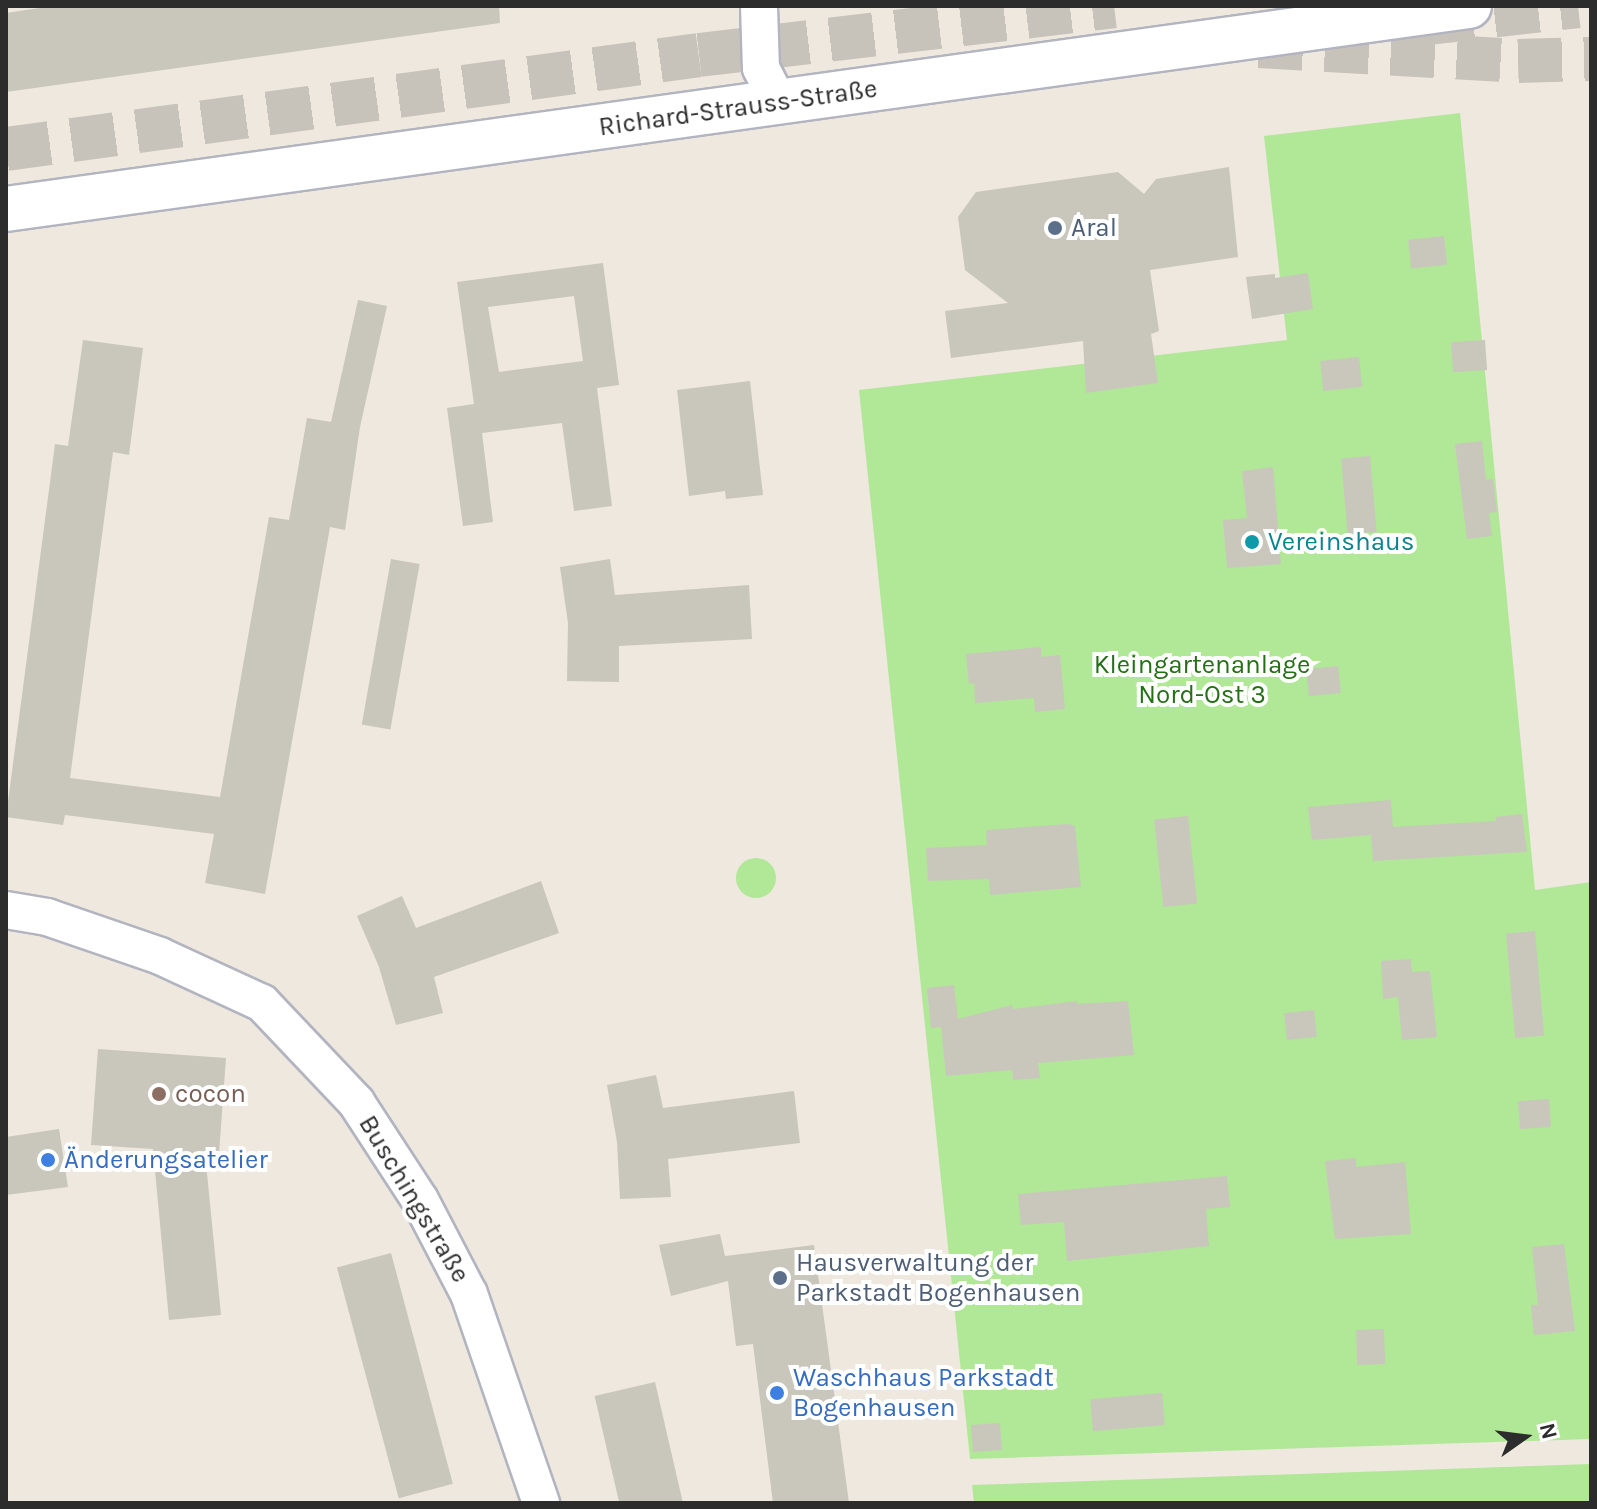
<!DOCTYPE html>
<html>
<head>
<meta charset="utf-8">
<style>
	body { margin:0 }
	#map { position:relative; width:1597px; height:1509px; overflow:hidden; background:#eee8de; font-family:Karla,sans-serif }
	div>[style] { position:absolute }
	.green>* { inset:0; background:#b0e897 }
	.round { border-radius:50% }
	.building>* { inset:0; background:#c9c6bc; transform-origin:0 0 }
	.trunk-tunnel>* { height:44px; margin-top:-22px; transform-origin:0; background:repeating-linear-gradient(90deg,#c7c2ba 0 44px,transparent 0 66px) }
	.roads { filter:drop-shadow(2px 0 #b2b4c0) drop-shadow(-2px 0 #b2b4c0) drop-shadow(0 2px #b2b4c0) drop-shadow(0 -2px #b2b4c0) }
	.minor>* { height:36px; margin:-18px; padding:0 18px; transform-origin:18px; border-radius:18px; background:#fff }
	.secondary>* { height:44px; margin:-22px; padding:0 22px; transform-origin:22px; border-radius:22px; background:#fff }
	.dots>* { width:22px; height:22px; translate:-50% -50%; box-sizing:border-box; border:4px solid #fff; border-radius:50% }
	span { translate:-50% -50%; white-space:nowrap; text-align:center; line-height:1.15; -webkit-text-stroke:8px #fff; paint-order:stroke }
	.street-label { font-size:26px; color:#2c2c2c }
	.service-label { font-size:26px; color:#4e5e75 }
	.left { translate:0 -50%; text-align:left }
	.culture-label { font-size:26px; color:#0d838f }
	.park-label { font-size:26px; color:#256f16 }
	.education-label { font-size:26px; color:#785e54 }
	.shop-label { font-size:26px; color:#366cbe }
	.frame { position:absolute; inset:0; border:8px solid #2c2c2c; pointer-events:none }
	.north { position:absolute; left:1485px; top:1397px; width:80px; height:80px; -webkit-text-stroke:6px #fff; paint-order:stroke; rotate:76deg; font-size:22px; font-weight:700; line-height:32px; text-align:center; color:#2c2c2c }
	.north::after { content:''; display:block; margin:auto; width:28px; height:36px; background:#2c2c2c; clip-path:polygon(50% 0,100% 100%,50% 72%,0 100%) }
</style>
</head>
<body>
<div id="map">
	<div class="green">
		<div style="clip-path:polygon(1460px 113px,1535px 890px,1591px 882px,1591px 1443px,1590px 1439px,970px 1459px,859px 390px,1287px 340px,1264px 136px)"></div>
		<div class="round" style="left:736px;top:858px;width:40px;height:40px"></div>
		<div style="clip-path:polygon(1591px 1464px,1591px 1503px,974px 1503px,972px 1485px)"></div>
	</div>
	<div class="building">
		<div style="clip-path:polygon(53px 6px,499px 6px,500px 23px,6px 92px,6px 13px)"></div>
		<div style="clip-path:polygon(1229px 167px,1238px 257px,1150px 270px,1159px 331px,1151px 334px,1158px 383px,1086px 393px,1083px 341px,951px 358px,945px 311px,1008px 303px,965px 270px,958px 217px,976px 192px,1118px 172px,1144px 194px,1156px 179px)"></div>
		<div style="left:1444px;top:236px;width:29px;height:36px;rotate:84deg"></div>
		<div style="clip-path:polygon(evenodd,603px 263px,619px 385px,597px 388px,612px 506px,574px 511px,562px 423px,482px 433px,493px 522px,463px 526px,447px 408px,474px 404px,457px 282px,603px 263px,574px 296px,583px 361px,499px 372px,488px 307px,574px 296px)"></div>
		<div style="clip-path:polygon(1308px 273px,1313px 309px,1252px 319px,1246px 277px,1275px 274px,1275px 278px)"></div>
		<div style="clip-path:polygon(358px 300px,387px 306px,360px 427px,345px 530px,330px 527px,265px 894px,205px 883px,214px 834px,65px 815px,63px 825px,6px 817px,55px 444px,68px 446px,83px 340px,143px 348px,129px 455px,113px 452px,70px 778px,220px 797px,269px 517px,289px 520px,307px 418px,331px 422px)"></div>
		<div style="left:1485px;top:340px;width:30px;height:34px;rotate:86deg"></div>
		<div style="left:1359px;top:357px;width:30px;height:39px;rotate:84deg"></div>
		<div style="clip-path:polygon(750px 381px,763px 495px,726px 499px,725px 491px,689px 496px,677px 390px)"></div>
		<div style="clip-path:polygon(1482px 441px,1486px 480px,1493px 479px,1497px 512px,1489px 513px,1492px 536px,1467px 539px,1455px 444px)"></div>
		<div style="left:1370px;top:456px;width:76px;height:29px;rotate:85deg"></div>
		<div style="clip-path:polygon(1273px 467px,1281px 564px,1227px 568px,1223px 520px,1247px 518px,1242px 471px)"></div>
		<div style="left:391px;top:559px;width:29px;height:168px;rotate:10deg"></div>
		<div style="clip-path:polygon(610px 559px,615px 595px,749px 585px,752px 639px,619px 646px,619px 682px,567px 681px,568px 623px,560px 567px)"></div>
		<div style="clip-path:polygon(1041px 647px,1041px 657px,1060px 655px,1065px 709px,1035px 712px,1034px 698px,975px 703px,974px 683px,969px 684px,966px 654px)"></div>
		<div style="left:1338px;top:666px;width:27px;height:32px;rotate:84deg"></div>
		<div style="clip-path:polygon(1391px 800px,1393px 827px,1496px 821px,1496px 817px,1522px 814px,1527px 852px,1373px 861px,1371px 835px,1312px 840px,1308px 807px)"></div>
		<div style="left:1188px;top:816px;width:88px;height:34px;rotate:84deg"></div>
		<div style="clip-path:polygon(1068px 824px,1075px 826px,1081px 887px,990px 895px,989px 879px,928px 881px,926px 848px,987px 845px,986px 830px)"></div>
		<div style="clip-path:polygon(541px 881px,559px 933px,434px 977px,443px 1013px,396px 1025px,379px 967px,357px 916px,402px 896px,416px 928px)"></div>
		<div style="left:1535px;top:931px;width:105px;height:29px;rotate:85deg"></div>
		<div style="clip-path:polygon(1411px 959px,1412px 972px,1430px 971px,1437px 1037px,1402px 1040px,1398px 997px,1383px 999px,1381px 961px)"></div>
		<div style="clip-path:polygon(954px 985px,958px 1019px,1012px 1005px,1013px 1009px,1077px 1001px,1077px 1004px,1128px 1001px,1134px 1055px,1038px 1063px,1040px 1078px,1013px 1080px,1012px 1070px,946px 1076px,941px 1027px,931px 1028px,927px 988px)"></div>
		<div style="left:1314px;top:1010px;width:27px;height:30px;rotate:84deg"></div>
		<div style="clip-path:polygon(98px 1049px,226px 1058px,219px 1154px,205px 1153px,221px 1315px,169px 1320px,153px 1149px,91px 1145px)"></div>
		<div style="clip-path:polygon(656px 1075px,663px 1108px,794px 1091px,800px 1143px,668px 1159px,671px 1197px,620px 1199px,617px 1142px,607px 1085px)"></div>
		<div style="left:1549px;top:1099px;width:28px;height:31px;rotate:86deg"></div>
		<div style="clip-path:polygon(59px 1129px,68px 1187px,6px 1195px,6px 1137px)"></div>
		<div style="clip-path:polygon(1356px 1158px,1356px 1167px,1405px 1162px,1411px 1234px,1335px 1239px,1325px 1161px)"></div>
		<div style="clip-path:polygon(1227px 1176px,1230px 1207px,1206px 1209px,1209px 1246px,1067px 1261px,1064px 1222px,1021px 1225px,1018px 1194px)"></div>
		<div style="clip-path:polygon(720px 1234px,725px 1256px,814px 1245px,849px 1503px,773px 1503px,753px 1344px,736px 1346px,728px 1281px,671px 1296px,659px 1245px)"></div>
		<div style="clip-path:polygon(1564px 1244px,1575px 1331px,1534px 1335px,1531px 1305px,1538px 1305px,1532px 1247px)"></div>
		<div style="left:391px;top:1253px;width:239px;height:56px;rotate:75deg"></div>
		<div style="left:1384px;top:1329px;width:35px;height:28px;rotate:88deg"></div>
		<div style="left:655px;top:1382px;width:124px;height:62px;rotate:77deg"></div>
		<div style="left:1162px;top:1393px;width:32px;height:72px;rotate:85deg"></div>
		<div style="left:1000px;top:1423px;width:27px;height:29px;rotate:86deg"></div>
	</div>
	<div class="trunk-tunnel">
		<div style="left:1429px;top:23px;width:150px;rotate:-6.5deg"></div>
		<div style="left:1259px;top:46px;width:259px;rotate:3.3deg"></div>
		<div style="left:1518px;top:61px;width:73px;rotate:-1.6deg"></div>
		<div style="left:6px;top:149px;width:699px;rotate:-7.72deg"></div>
		<div style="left:699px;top:55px;width:418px;rotate:-6.7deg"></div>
	</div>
	<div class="roads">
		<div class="minor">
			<div style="left:759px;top:6px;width:62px;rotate:88.2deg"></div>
			<div style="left:761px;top:68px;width:39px;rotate:63deg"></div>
			<div style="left:6px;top:910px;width:42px;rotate:9.7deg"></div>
			<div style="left:47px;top:917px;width:120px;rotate:19deg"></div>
			<div style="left:160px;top:956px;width:112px;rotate:24.7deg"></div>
			<div style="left:262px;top:1003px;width:137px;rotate:46.5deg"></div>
			<div style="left:356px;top:1102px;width:117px;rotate:56.9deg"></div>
			<div style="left:420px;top:1200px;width:106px;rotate:62.5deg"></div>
			<div style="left:469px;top:1294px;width:221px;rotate:71deg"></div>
		</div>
		<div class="secondary">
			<div style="left:6px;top:209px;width:1477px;rotate:-7.9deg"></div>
		</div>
	</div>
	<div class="dots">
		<div style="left:1055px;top:228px;background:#5c6f8a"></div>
		<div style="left:1252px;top:542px;background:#0f9aa8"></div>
		<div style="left:159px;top:1094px;background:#8d6e63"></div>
		<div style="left:48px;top:1160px;background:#3f7fe0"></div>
		<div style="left:780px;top:1278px;background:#5c6f8a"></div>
		<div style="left:777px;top:1393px;background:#3f7fe0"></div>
	</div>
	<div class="street-label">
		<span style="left:738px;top:108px;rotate:-8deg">Richard-Strauss-Straße</span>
		<span style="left:414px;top:1199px;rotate:59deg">Buschingstraße</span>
	</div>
	<div class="service-label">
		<span class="left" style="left:1071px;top:228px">Aral</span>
		<span class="left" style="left:796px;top:1278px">Hausverwaltung der<br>Parkstadt Bogenhausen</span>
	</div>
	<div class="culture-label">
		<span class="left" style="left:1268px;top:542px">Vereinshaus</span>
	</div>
	<div class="park-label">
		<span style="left:1202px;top:680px">Kleingartenanlage<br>Nord-Ost 3</span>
	</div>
	<div class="education-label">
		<span class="left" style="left:175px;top:1094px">cocon</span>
	</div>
	<div class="shop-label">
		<span class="left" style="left:64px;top:1160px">Änderungsatelier</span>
		<span class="left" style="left:793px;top:1393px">Waschhaus Parkstadt<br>Bogenhausen</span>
	</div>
	<div class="frame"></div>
	<div class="north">N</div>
</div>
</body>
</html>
